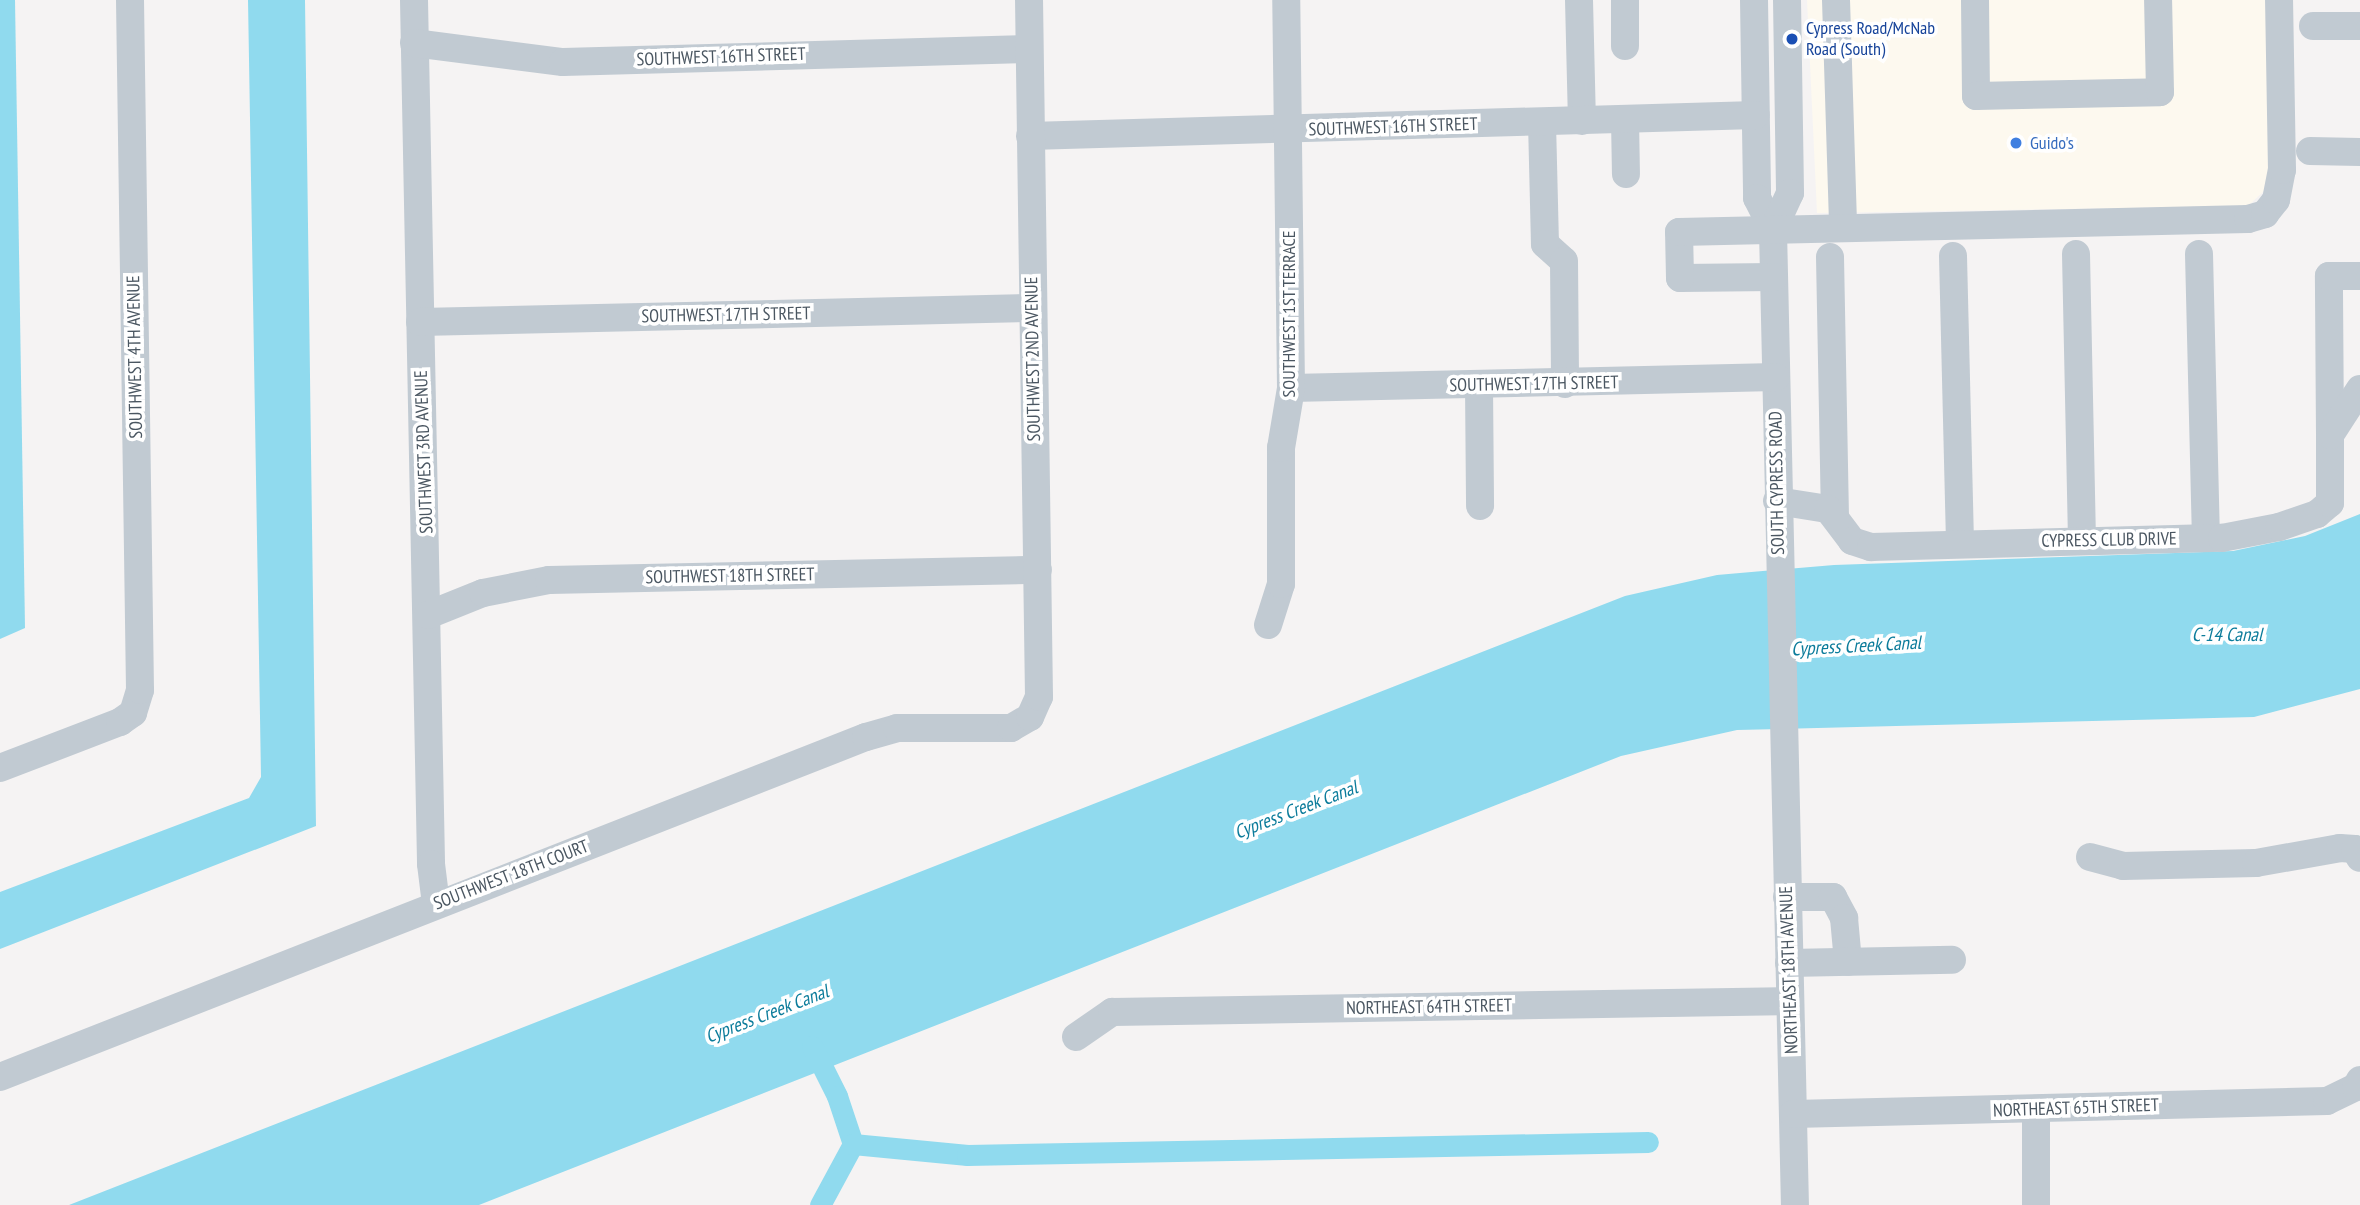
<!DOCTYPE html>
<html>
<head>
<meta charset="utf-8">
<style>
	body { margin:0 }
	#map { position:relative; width:2360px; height:1205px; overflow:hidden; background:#f5f3f3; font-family:"PT Sans Narrow",sans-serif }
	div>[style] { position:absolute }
	.commercial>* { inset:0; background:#fdf9ef }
	.water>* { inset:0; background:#90daee }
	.canal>* { height:21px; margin:-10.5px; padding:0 10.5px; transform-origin:10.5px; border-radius:10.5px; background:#90daee }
	.minor>* { height:28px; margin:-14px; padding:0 14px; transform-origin:14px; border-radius:14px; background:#c1cad2 }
	.dots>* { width:19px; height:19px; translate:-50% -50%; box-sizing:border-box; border:4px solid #fff; border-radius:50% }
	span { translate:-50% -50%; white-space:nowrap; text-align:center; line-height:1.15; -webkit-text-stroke:7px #fff; paint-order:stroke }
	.transit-label { font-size:18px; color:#164399 }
	.left { translate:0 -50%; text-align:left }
	.street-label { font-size:18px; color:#4a5661 }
	.shop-label { font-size:18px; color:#366cbe }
	.water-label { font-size:19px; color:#0c7c9b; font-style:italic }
</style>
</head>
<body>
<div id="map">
	<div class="commercial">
		<div style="clip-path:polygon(1807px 0,2273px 0,2272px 153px,2267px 188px,2248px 206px,1817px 213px)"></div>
	</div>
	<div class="water">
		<div style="clip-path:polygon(0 0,15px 0,25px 628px,0 639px)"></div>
		<div style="clip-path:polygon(248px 0,305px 0,316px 826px,0 949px,0 892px,249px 798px,261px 777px)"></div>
		<div style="clip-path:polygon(2360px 514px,2360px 689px,2254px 717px,1737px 730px,1621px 756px,479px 1205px,69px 1205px,1625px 596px,1717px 575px,1834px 565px,2233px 551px,2305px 536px)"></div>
	</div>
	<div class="canal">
		<div style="left:812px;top:1046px;width:56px;rotate:63.4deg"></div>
		<div style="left:837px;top:1096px;width:51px;rotate:71.6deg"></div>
		<div style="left:853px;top:1144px;width:69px;rotate:118.4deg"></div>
		<div style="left:853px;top:1144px;width:115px;rotate:5.5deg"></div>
		<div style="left:967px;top:1155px;width:681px;rotate:-1.09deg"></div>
	</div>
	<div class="minor">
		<div style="left:414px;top:0;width:864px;rotate:88.87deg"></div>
		<div style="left:431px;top:864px;width:40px;rotate:82.9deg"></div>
		<div style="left:1579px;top:0;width:121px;rotate:88.6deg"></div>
		<div style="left:1625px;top:0;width:46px;rotate:90deg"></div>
		<div style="left:1754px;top:0;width:198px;rotate:89.1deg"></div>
		<div style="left:1757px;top:198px;width:36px;rotate:63deg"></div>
		<div style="left:1787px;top:0;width:193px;rotate:89.1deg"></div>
		<div style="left:1790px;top:193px;width:41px;rotate:114.7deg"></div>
		<div style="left:1773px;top:230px;width:975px;rotate:88.71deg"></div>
		<div style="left:1836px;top:0;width:228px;rotate:88.2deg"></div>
		<div style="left:1975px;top:0;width:96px;rotate:89.4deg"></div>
		<div style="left:1976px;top:96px;width:184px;rotate:-1.2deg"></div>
		<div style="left:2160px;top:92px;width:92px;rotate:-91.2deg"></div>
		<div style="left:2313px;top:26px;width:47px"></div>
		<div style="left:414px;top:43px;width:150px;rotate:7.3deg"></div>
		<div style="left:563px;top:62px;width:466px;rotate:-1.6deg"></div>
		<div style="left:1625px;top:119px;width:55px;rotate:89deg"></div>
		<div style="left:1542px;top:122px;width:122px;rotate:88.6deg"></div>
		<div style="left:1545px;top:244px;width:25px;rotate:42deg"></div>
		<div style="left:1564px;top:261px;width:123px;rotate:89.5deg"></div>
		<div style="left:1030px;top:136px;width:726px;rotate:-1.66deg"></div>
		<div style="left:2310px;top:151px;width:50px;rotate:1.1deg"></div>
		<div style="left:2076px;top:254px;width:287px;rotate:88.8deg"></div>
		<div style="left:2199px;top:254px;width:284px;rotate:88.6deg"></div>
		<div style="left:1953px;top:256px;width:288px;rotate:88.6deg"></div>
		<div style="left:1830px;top:257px;width:260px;rotate:88.9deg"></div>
		<div style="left:1774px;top:277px;width:94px;rotate:179.4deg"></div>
		<div style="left:1680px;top:278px;width:46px;rotate:-91.2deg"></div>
		<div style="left:1679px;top:232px;width:569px;rotate:-1.31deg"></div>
		<div style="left:2248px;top:219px;width:18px;rotate:-16deg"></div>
		<div style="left:2265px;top:214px;width:18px;rotate:-52deg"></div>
		<div style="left:2276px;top:200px;width:31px;rotate:-79deg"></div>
		<div style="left:2282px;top:170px;width:170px;rotate:-91deg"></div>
		<div style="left:420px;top:322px;width:612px;rotate:-1.31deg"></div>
		<div style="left:1479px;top:386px;width:120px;rotate:89.5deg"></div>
		<div style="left:1291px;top:388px;width:485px;rotate:-1.3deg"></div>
		<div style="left:2330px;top:435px;width:159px;rotate:-90.4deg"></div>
		<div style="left:2329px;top:276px;width:31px"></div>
		<div style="left:1777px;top:501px;width:52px;rotate:8.9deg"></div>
		<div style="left:1828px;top:509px;width:40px;rotate:53deg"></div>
		<div style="left:1852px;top:541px;width:20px;rotate:18deg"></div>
		<div style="left:1871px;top:547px;width:351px;rotate:-1.5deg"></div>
		<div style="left:2222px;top:538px;width:58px;rotate:-10.9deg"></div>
		<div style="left:2279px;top:527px;width:40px;rotate:-18.9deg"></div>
		<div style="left:2317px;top:514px;width:17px;rotate:-40deg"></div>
		<div style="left:2330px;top:503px;width:68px;rotate:-90deg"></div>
		<div style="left:2330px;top:435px;width:55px;rotate:-56.9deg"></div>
		<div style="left:428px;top:615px;width:59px;rotate:-21.8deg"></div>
		<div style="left:483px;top:593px;width:67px;rotate:-11.1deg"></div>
		<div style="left:549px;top:580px;width:489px;rotate:-1.2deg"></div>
		<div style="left:1268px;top:625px;width:43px;rotate:-72.4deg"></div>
		<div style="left:1281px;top:584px;width:136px;rotate:-90deg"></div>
		<div style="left:1281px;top:448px;width:61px;rotate:-80.5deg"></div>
		<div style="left:1291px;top:388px;width:388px;rotate:-90.7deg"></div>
		<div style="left:0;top:768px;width:129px;rotate:-21deg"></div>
		<div style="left:120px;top:722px;width:16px;rotate:-35deg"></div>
		<div style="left:133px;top:713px;width:24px;rotate:-73deg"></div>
		<div style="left:140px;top:690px;width:690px;rotate:-90.83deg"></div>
		<div style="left:2090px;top:857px;width:34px;rotate:15deg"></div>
		<div style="left:2123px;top:866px;width:133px;rotate:-1.3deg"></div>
		<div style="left:2256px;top:863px;width:85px;rotate:-10.1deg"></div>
		<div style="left:2340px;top:848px;width:15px;rotate:4deg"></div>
		<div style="left:2355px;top:849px;width:10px;rotate:61deg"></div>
		<div style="left:1787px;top:897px;width:46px"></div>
		<div style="left:1833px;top:897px;width:24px;rotate:62deg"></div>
		<div style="left:1844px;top:918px;width:44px;rotate:84.8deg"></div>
		<div style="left:1789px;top:963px;width:163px;rotate:-1.1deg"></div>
		<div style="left:1076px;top:1037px;width:44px;rotate:-34.8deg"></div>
		<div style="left:1112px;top:1012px;width:678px;rotate:-0.93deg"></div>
		<div style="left:0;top:1077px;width:930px;rotate:-21.44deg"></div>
		<div style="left:866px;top:737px;width:32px;rotate:-16deg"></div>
		<div style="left:897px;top:728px;width:114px"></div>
		<div style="left:1011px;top:728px;width:22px;rotate:-30deg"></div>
		<div style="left:1030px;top:717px;width:22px;rotate:-66deg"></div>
		<div style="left:1039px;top:697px;width:697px;rotate:-90.82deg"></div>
		<div style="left:2036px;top:1110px;width:95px;rotate:90deg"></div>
		<div style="left:1793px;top:1114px;width:534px;rotate:-1.39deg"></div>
		<div style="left:2327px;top:1101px;width:32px;rotate:-26deg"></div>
		<div style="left:2356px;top:1087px;width:8px;rotate:-60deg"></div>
	</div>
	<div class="dots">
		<div style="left:1792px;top:39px;background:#1a4fb4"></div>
		<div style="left:2016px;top:143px;background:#3f7fe0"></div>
	</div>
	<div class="transit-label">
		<span class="left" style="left:1806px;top:39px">Cypress Road/McNab<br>Road (South)</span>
	</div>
	<div class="street-label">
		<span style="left:721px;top:57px;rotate:-2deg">SOUTHWEST 16TH STREET</span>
		<span style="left:1393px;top:127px;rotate:-2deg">SOUTHWEST 16TH STREET</span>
		<span style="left:1289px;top:314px;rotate:-90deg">SOUTHWEST 1ST TERRACE</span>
		<span style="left:726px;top:315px;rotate:-1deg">SOUTHWEST 17TH STREET</span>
		<span style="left:135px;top:357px;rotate:-91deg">SOUTHWEST 4TH AVENUE</span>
		<span style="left:1033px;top:359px;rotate:-91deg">SOUTHWEST 2ND AVENUE</span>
		<span style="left:1534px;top:384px;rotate:-1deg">SOUTHWEST 17TH STREET</span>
		<span style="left:424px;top:452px;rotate:-92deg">SOUTHWEST 3RD AVENUE</span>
		<span style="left:1777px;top:483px;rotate:-91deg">SOUTH CYPRESS ROAD</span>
		<span style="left:2109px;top:540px;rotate:-1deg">CYPRESS CLUB DRIVE</span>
		<span style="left:730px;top:576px;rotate:-1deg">SOUTHWEST 18TH STREET</span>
		<span style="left:511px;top:875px;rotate:-21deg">SOUTHWEST 18TH COURT</span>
		<span style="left:1789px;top:970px;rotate:-92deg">NORTHEAST 18TH AVENUE</span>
		<span style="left:1429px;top:1007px;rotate:-1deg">NORTHEAST 64TH STREET</span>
		<span style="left:2076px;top:1108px;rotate:-2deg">NORTHEAST 65TH STREET</span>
	</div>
	<div class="shop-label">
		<span class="left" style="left:2030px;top:143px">Guido's</span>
	</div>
	<div class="water-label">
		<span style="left:2227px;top:635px">C-14 Canal</span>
		<span style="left:1856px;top:646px;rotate:-3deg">Cypress Creek Canal</span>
		<span style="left:1296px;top:810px;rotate:-21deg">Cypress Creek Canal</span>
		<span style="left:767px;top:1014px;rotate:-21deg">Cypress Creek Canal</span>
	</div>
</div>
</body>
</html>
